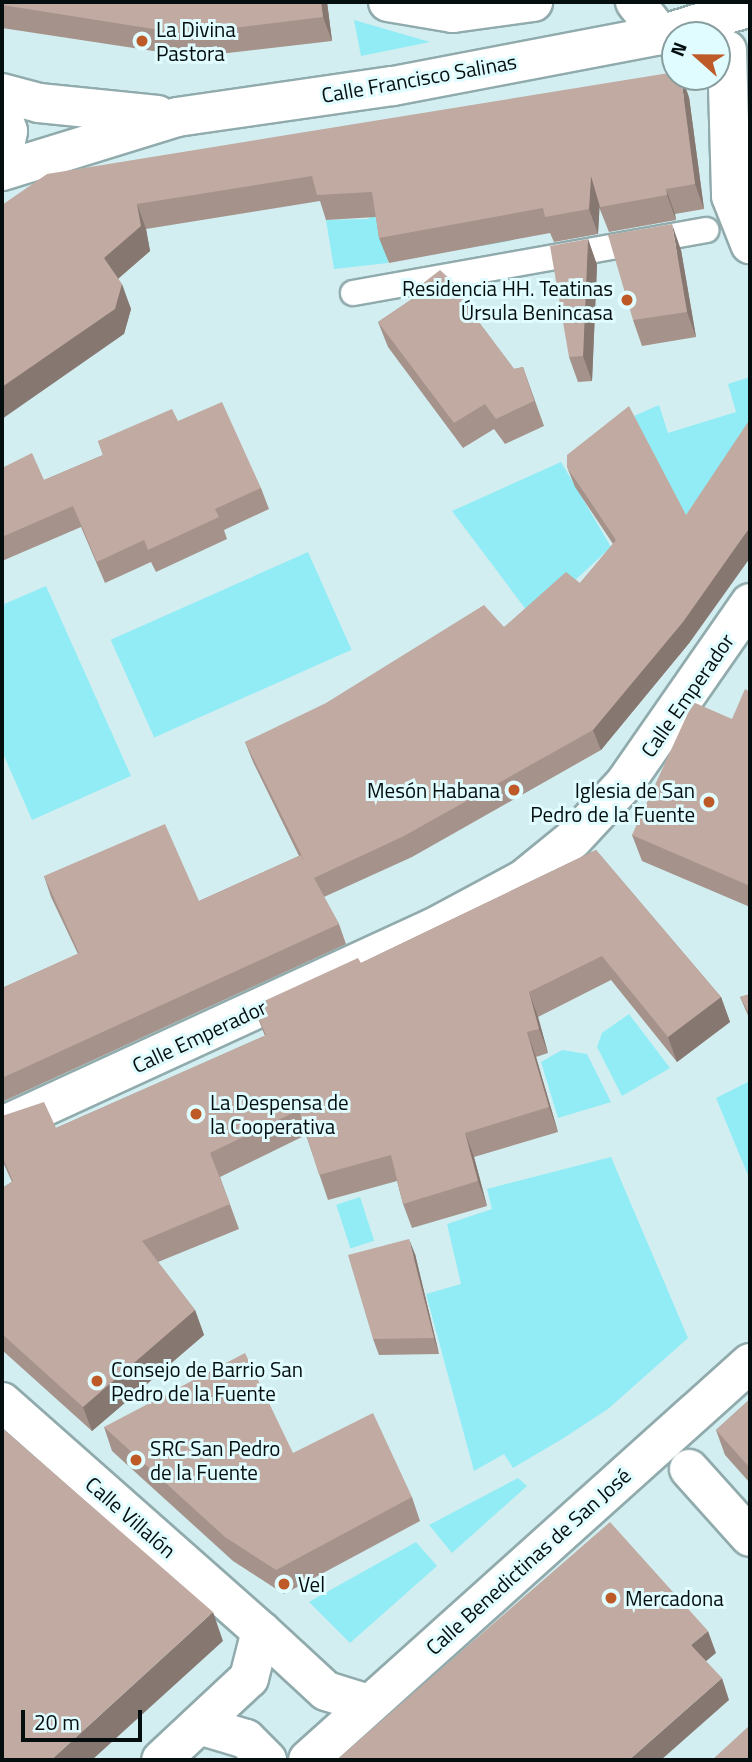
<!DOCTYPE html>
<html>
<head>
<meta charset="utf-8">
<style>
	body { margin:0 }
	#map { position:relative; width:752px; height:1762px; overflow:hidden; background:#d3eef1; font-family:"Titillium Web",sans-serif }
	div>[style] { position:absolute }
	.green>* { inset:0; background:#91ecf5; transform-origin:0 0 }
	.roads { filter:drop-shadow(2px 0 #91abad) drop-shadow(-2px 0 #91abad) drop-shadow(0 2px #91abad) drop-shadow(0 -2px #91abad) }
	.lane>* { height:24px; margin:-12px; padding:0 12px; transform-origin:12px; border-radius:12px; background:#fff }
	.street>* { height:38px; margin:-19px; padding:0 19px; transform-origin:19px; border-radius:19px; background:#fff }
	.wall>* { inset:0; background:#a5928a }
	.shaded-wall>* { inset:0; background:#867771 }
	.building>* { inset:0; background:#c0aaa1 }
	.dots>* { width:19px; height:19px; translate:-50% -50%; box-sizing:border-box; border:4px solid #e0fcfe; border-radius:50% }
	span { translate:-50% -50%; white-space:nowrap; text-align:center; line-height:1.15; -webkit-text-stroke:6px #e0fcfe; paint-order:stroke }
	.poi-label { font-size:21px; color:#050e0f }
	.left { translate:0 -50%; text-align:left }
	.right { translate:-100% -50%; text-align:right }
	.street-label { font-size:21px; color:#050e0f }
	.frame { position:absolute; inset:0; border:4px solid #050e0f; pointer-events:none }
	.north { position:absolute; left:661px; top:21px; width:70px; height:70px; box-sizing:border-box; background:#e0fcfe; border:2px solid #889d9e; border-radius:50%; rotate:291deg; font-size:19px; font-weight:700; line-height:28px; text-align:center; color:#050e0f }
	.north::after { content:''; display:block; margin:auto; width:24px; height:32px; background:#be5a27; clip-path:polygon(50% 0,100% 100%,50% 72%,0 100%) }
	.scale { position:absolute; left:21px; top:1710px; width:121px; height:32px; box-sizing:border-box; border:4px solid #050e0f; border-top:0; padding-left:9px; font-size:21px; line-height:24px; white-space:nowrap; color:#050e0f; -webkit-text-stroke:5px #e0fcfe; paint-order:stroke }
</style>
</head>
<body>
<div id="map">
	<div class="green">
		<div style="clip-path:polygon(354px 20px,430px 42px,361px 56px)"></div>
		<div style="clip-path:polygon(561px 170px,565px 193px,521px 201px,525px 225px,508px 228px,510px 241px,481px 246px,475px 210px,448px 214px,449px 222px,384px 230px,388px 263px,334px 269px,326px 220px,368px 219px,380px 208px,447px 197px,450px 190px,535px 182px,537px 174px)"></div>
		<div style="clip-path:polygon(750px 377px,750px 456px,693px 535px,634px 416px,659px 405px,668px 433px,736px 412px,728px 384px)"></div>
		<div style="clip-path:polygon(561px 462px,611px 547px,533px 619px,452px 511px)"></div>
		<div style="left:308px;top:552px;width:107px;height:216px;rotate:66deg"></div>
		<div style="clip-path:polygon(46px 586px,131px 776px,32px 820px,2px 751px,2px 605px)"></div>
		<div style="clip-path:polygon(629px 1014px,670px 1068px,622px 1096px,597px 1047px,602px 1033px)"></div>
		<div style="clip-path:polygon(562px 1050px,587px 1054px,611px 1102px,558px 1118px,541px 1062px)"></div>
		<div style="clip-path:polygon(750px 1081px,750px 1180px,716px 1098px)"></div>
		<div style="clip-path:polygon(611px 1157px,688px 1338px,608px 1409px,562px 1439px,513px 1468px,504px 1454px,474px 1471px,426px 1294px,461px 1284px,447px 1224px,492px 1209px,487px 1189px)"></div>
		<div style="left:360px;top:1197px;width:46px;height:25px;rotate:72deg"></div>
		<div style="clip-path:polygon(518px 1478px,527px 1486px,452px 1553px,429px 1525px)"></div>
		<div style="clip-path:polygon(416px 1542px,437px 1566px,350px 1643px,309px 1602px)"></div>
	</div>
	<div class="roads">
		<div class="lane">
			<div style="left:353px;top:293px;width:359px;rotate:-10.1deg"></div>
		</div>
		<div class="street">
			<div style="left:388px;top:2px;width:66px;rotate:9.6deg"></div>
			<div style="left:453px;top:13px;width:81px;rotate:-7.8deg"></div>
			<div style="left:635px;top:2px;width:42px;rotate:51.8deg"></div>
			<div style="left:727px;top:50px;width:146px;rotate:88.4deg"></div>
			<div style="left:731px;top:196px;width:52px;rotate:68.4deg"></div>
			<div style="left:2px;top:93px;width:38px;rotate:15deg"></div>
			<div style="left:39px;top:103px;width:119px;rotate:5.8deg"></div>
			<div style="left:2px;top:114px;width:18px;rotate:71deg"></div>
			<div style="left:8px;top:131px;width:32px;rotate:101deg"></div>
			<div style="left:2px;top:171px;width:183px;rotate:-17.1deg"></div>
			<div style="left:177px;top:117px;width:218px;rotate:-8.2deg"></div>
			<div style="left:393px;top:86px;width:273px;rotate:-10.8deg"></div>
			<div style="left:661px;top:35px;width:93px;rotate:-17.5deg"></div>
			<div style="left:2px;top:1126px;width:474px;rotate:-24.7deg"></div>
			<div style="left:433px;top:928px;width:103px;rotate:-28.3deg"></div>
			<div style="left:524px;top:879px;width:63px;rotate:-39.2deg"></div>
			<div style="left:573px;top:839px;width:76px;rotate:-47.1deg"></div>
			<div style="left:625px;top:783px;width:219px;rotate:-55.2deg"></div>
			<div style="left:2px;top:1402px;width:346px;rotate:41.5deg"></div>
			<div style="left:261px;top:1631px;width:49px;rotate:104.3deg"></div>
			<div style="left:249px;top:1678px;width:120px;rotate:137deg"></div>
			<div style="left:689px;top:1469px;width:91px;rotate:48.1deg"></div>
			<div style="left:261px;top:1631px;width:88px;rotate:42.7deg"></div>
			<div style="left:326px;top:1691px;width:44px;rotate:17.2deg"></div>
			<div style="left:199px;top:1725px;width:49px;rotate:16.6deg"></div>
			<div style="left:246px;top:1739px;width:30px;rotate:45deg"></div>
			<div style="left:308px;top:1760px;width:594px;rotate:-41.93deg"></div>
		</div>
	</div>
	<div class="wall">
		<div style="clip-path:polygon(2px 2px,327px 2px,332px 41px,193px 57px,2px 28px)"></div>
		<div style="clip-path:polygon(689px 97px,704px 209px,675px 214px,676px 220px,609px 232px,599px 207px,598px 234px,554px 242px,550px 233px,389px 263px,379px 238px,376px 217px,326px 220px,320px 201px,146px 229px,150px 251px,118px 279px,131px 309px,124px 334px,2px 205px)"></div>
		<div style="clip-path:polygon(588px 239px,597px 265px,592px 381px,578px 382px,569px 357px)"></div>
		<div style="clip-path:polygon(681px 250px,696px 337px,642px 346px,633px 320px)"></div>
		<div style="clip-path:polygon(413px 291px,469px 297px,478px 321px,514px 369px,523px 367px,544px 426px,505px 444px,494px 429px,463px 448px,388px 347px,378px 322px,415px 297px)"></div>
		<div style="clip-path:polygon(178px 421px,261px 488px,269px 509px,224px 530px,227px 539px,156px 572px,151px 562px,105px 583px,81px 527px,2px 561px,2px 468px,44px 480px,103px 455px,98px 441px)"></div>
		<div style="clip-path:polygon(567px 467px,690px 642px,601px 750px,412px 857px,324px 897px,339px 924px,346px 944px,2px 1102px,2px 988px,78px 954px,51px 897px,44px 876px,199px 901px,299px 856px,253px 762px,245px 742px,504px 627px,580px 583px,613px 544px,575px 487px)"></div>
		<div style="clip-path:polygon(750px 692px,750px 907px,642px 861px,632px 835px,732px 719px)"></div>
		<div style="clip-path:polygon(596px 850px,721px 997px,730px 1022px,677px 1062px,611px 980px,538px 1017px,548px 1053px,536px 1057px,558px 1132px,474px 1157px,487px 1206px,412px 1228px,403px 1204px,397px 1181px,328px 1200px,306px 1135px,220px 1177px,239px 1229px,158px 1262px,195px 1310px,204px 1335px,92px 1431px,2px 1350px,2px 1188px,12px 1182px,2px 1160px,2px 1116px,56px 1128px,265px 1036px,253px 1006px,361px 963px)"></div>
		<div style="clip-path:polygon(750px 994px,750px 1020px,740px 997px)"></div>
		<div style="clip-path:polygon(415px 1254px,439px 1354px,379px 1355px,373px 1339px)"></div>
		<div style="clip-path:polygon(750px 1399px,750px 1483px,725px 1455px,716px 1430px)"></div>
		<div style="clip-path:polygon(104px 1427px,293px 1453px,412px 1497px,420px 1521px,284px 1594px,233px 1561px,112px 1451px)"></div>
	</div>
	<div class="shaded-wall">
		<div style="clip-path:polygon(321px 2px,327px 2px,332px 41px,323px 17px)"></div>
		<div style="clip-path:polygon(681px 77px,682px 77px,689px 97px,704px 209px,695px 184px)"></div>
		<div style="clip-path:polygon(591px 176px,600px 201px,598px 234px,589px 209px)"></div>
		<div style="clip-path:polygon(666px 189px,675px 214px,676px 220px,667px 195px)"></div>
		<div style="clip-path:polygon(137px 204px,146px 229px,150px 251px,113px 283px,104px 258px)"></div>
		<div style="clip-path:polygon(672px 224px,681px 250px,696px 337px,687px 312px)"></div>
		<div style="clip-path:polygon(588px 239px,597px 265px,592px 381px,583px 356px)"></div>
		<div style="clip-path:polygon(122px 284px,131px 309px,124px 334px,2px 419px,2px 387px)"></div>
		<div style="clip-path:polygon(469px 297px,478px 322px,463px 301px)"></div>
		<div style="clip-path:polygon(750px 527px,750px 558px,690px 642px,601px 750px,593px 730px)"></div>
		<div style="clip-path:polygon(529px 992px,538px 1017px,548px 1053px,539px 1029px)"></div>
		<div style="clip-path:polygon(721px 997px,730px 1022px,677px 1062px,668px 1037px)"></div>
		<div style="clip-path:polygon(527px 1032px,536px 1057px,558px 1132px,549px 1107px)"></div>
		<div style="clip-path:polygon(465px 1133px,474px 1157px,487px 1206px,478px 1181px)"></div>
		<div style="clip-path:polygon(409px 1239px,415px 1254px,439px 1354px,434px 1338px)"></div>
		<div style="clip-path:polygon(195px 1310px,204px 1335px,92px 1431px,83px 1407px)"></div>
		<div style="clip-path:polygon(213px 1612px,223px 1641px,92px 1760px,51px 1760px)"></div>
		<div style="clip-path:polygon(708px 1631px,716px 1653px,699px 1667px,691px 1645px)"></div>
		<div style="clip-path:polygon(722px 1678px,729px 1700px,661px 1760px,629px 1760px)"></div>
	</div>
	<div class="building">
		<div style="clip-path:polygon(2px 2px,321px 2px,323px 17px,185px 34px,2px 5px)"></div>
		<div style="clip-path:polygon(675px 72px,675px 77px,681px 77px,695px 184px,666px 189px,667px 195px,600px 207px,591px 176px,589px 209px,545px 217px,543px 208px,379px 238px,372px 192px,317px 195px,312px 176px,137px 204px,141px 226px,104px 258px,122px 284px,115px 309px,2px 387px,2px 205px,47px 174px)"></div>
		<div style="clip-path:polygon(672px 224px,687px 312px,633px 320px,608px 235px)"></div>
		<div style="clip-path:polygon(588px 239px,583px 356px,569px 357px,550px 246px)"></div>
		<div style="clip-path:polygon(440px 270px,469px 297px,463px 301px,514px 369px,523px 367px,534px 401px,496px 419px,485px 404px,454px 423px,378px 322px,417px 296px,413px 291px)"></div>
		<div style="clip-path:polygon(222px 402px,261px 488px,215px 509px,219px 517px,148px 550px,144px 540px,97px 562px,73px 506px,2px 537px,2px 468px,32px 453px,44px 480px,103px 455px,98px 441px,172px 409px,178px 421px)"></div>
		<div style="clip-path:polygon(629px 406px,686px 515px,750px 419px,750px 527px,683px 622px,593px 730px,404px 836px,314px 878px,339px 924px,2px 1078px,2px 988px,79px 953px,44px 876px,165px 824px,199px 901px,301px 855px,306px 864px,245px 742px,326px 703px,484px 605px,504px 627px,566px 572px,580px 583px,616px 540px,567px 467px,567px 455px)"></div>
		<div style="clip-path:polygon(745px 689px,750px 692px,750px 886px,632px 835px,693px 702px,732px 719px)"></div>
		<div style="clip-path:polygon(596px 850px,721px 997px,668px 1037px,602px 956px,529px 992px,539px 1029px,527px 1032px,549px 1107px,465px 1133px,478px 1181px,403px 1204px,391px 1155px,319px 1175px,299px 1110px,210px 1153px,230px 1204px,142px 1241px,195px 1310px,83px 1407px,2px 1334px,2px 1188px,13px 1181px,2px 1156px,2px 1116px,44px 1102px,56px 1128px,266px 1035px,253px 1006px,358px 958px,361px 963px)"></div>
		<div style="clip-path:polygon(750px 994px,750px 1015px,740px 997px)"></div>
		<div style="clip-path:polygon(409px 1239px,434px 1338px,373px 1339px,348px 1255px)"></div>
		<div style="clip-path:polygon(245px 1353px,293px 1453px,373px 1413px,412px 1497px,276px 1570px,225px 1537px,104px 1427px)"></div>
		<div style="clip-path:polygon(750px 1399px,750px 1468px,716px 1430px)"></div>
		<div style="clip-path:polygon(2px 1428px,213px 1612px,51px 1760px,2px 1760px)"></div>
		<div style="clip-path:polygon(610px 1522px,708px 1631px,691px 1645px,722px 1678px,629px 1760px,340px 1760px,340px 1757px)"></div>
		<div style="clip-path:polygon(750px 1725px,750px 1760px,712px 1760px)"></div>
	</div>
	<div class="dots">
		<div style="left:142px;top:41px;background:#be5a27"></div>
		<div style="left:627px;top:300px;background:#be5a27"></div>
		<div style="left:514px;top:790px;background:#be5a27"></div>
		<div style="left:709px;top:802px;background:#be5a27"></div>
		<div style="left:196px;top:1114px;background:#be5a27"></div>
		<div style="left:97px;top:1381px;background:#be5a27"></div>
		<div style="left:136px;top:1460px;background:#be5a27"></div>
		<div style="left:284px;top:1584px;background:#be5a27"></div>
		<div style="left:611px;top:1598px;background:#be5a27"></div>
	</div>
	<div class="poi-label">
		<span class="left" style="left:156px;top:41px">La Divina<br>Pastora</span>
		<span class="right" style="left:613px;top:300px">Residencia HH. Teatinas<br>Úrsula Benincasa</span>
		<span class="right" style="left:500px;top:790px">Mesón Habana</span>
		<span class="right" style="left:695px;top:802px">Iglesia de San<br>Pedro de la Fuente</span>
		<span class="left" style="left:210px;top:1114px">La Despensa de<br>la Cooperativa</span>
		<span class="left" style="left:111px;top:1381px">Consejo de Barrio San<br>Pedro de la Fuente</span>
		<span class="left" style="left:150px;top:1460px">SRC San Pedro<br>de la Fuente</span>
		<span class="left" style="left:298px;top:1584px">Vel</span>
		<span class="left" style="left:625px;top:1598px">Mercadona</span>
	</div>
	<div class="street-label">
		<span style="left:419px;top:78px;rotate:-10deg">Calle Francisco Salinas</span>
		<span style="left:687px;top:695px;rotate:-55deg">Calle Emperador</span>
		<span style="left:199px;top:1036px;rotate:-25deg">Calle Emperador</span>
		<span style="left:131px;top:1517px;rotate:41deg">Calle Villalón</span>
		<span style="left:528px;top:1561px;rotate:-42deg">Calle Benedictinas de San José</span>
	</div>
	<div class="frame"></div>
	<div class="north">N</div>
	<div class="scale">20 m</div>
</div>
</body>
</html>
